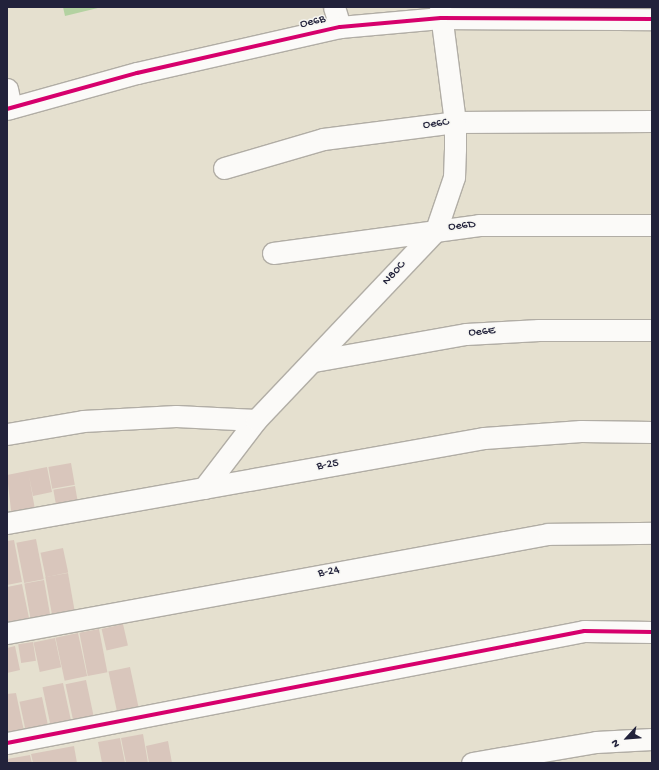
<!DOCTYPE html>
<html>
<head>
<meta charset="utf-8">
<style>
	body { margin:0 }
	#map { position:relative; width:659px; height:770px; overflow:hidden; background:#e5e0cf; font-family:"Gochi Hand",sans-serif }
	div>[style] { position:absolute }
	.green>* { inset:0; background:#b3d2a1 }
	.building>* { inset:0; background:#d9c6bc; transform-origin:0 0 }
	.roads { filter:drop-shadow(1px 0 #b1ada5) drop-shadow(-1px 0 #b1ada5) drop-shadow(0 1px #b1ada5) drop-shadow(0 -1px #b1ada5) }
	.minor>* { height:21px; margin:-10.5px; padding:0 10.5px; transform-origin:10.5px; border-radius:10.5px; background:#fbfaf8 }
	.cycleway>* { height:4px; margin:-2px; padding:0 2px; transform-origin:2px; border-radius:2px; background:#d6006c }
	span { translate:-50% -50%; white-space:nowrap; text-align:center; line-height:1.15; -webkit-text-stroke:3px #f6f6f2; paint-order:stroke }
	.street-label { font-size:12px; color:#22223b }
	.frame { position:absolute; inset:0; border:8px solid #22223b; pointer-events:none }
	.north { position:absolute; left:607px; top:718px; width:40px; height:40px; -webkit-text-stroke:3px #f6f6f2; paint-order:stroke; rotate:244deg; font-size:11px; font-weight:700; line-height:16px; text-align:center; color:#22223b }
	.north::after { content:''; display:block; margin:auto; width:14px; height:18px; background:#22223b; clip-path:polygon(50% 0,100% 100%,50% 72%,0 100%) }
</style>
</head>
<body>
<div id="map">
	<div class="green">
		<div style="clip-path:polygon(63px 7px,102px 7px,65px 16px)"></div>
	</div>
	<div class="building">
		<div style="left:71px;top:463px;width:22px;height:23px;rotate:80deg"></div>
		<div style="clip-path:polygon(47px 467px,52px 492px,33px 496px,29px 476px,36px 515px,12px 519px,7px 475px)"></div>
		<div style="left:75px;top:486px;width:23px;height:22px;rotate:80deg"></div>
		<div style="left:36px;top:539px;width:41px;height:20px;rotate:79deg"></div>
		<div style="clip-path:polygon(14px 540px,22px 582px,7px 585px,7px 541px)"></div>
		<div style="left:63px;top:548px;width:25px;height:23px;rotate:78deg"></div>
		<div style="left:68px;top:573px;width:39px;height:23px;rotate:80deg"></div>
		<div style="left:44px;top:580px;width:36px;height:20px;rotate:80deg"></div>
		<div style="clip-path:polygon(22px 584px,29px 618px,7px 622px,7px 587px)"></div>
		<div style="left:123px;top:624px;width:22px;height:22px;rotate:77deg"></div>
		<div style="left:99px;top:629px;width:44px;height:20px;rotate:79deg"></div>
		<div style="left:78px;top:633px;width:44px;height:23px;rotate:78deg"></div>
		<div style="left:55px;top:638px;width:30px;height:22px;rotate:78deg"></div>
		<div style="left:33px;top:642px;width:19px;height:15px;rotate:81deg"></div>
		<div style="clip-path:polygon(15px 646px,20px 670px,7px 673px,7px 648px)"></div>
		<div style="left:130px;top:667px;width:45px;height:22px;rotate:78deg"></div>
		<div style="left:86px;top:680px;width:40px;height:21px;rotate:78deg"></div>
		<div style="left:63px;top:683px;width:43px;height:21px;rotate:78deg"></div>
		<div style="clip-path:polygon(16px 693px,25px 736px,7px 740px,7px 694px)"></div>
		<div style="left:42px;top:697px;width:35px;height:23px;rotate:78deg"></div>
		<div style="clip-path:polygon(143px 734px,148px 763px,126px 763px,121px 738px)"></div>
		<div style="clip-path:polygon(120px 738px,125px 763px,102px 763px,98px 742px)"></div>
		<div style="clip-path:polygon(168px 741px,172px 763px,149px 763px,146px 746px)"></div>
		<div style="clip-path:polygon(74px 746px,77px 763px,33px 763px,31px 754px)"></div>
		<div style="clip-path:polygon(30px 755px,32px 763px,8px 763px,7px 759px)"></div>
	</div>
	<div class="roads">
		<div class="minor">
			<div style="left:334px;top:7px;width:21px;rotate:73deg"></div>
			<div style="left:7px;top:89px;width:19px;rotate:78deg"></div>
			<div style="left:7px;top:109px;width:135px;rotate:-15.5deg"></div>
			<div style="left:137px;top:73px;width:208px;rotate:-12.8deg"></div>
			<div style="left:340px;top:27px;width:101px;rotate:-5.1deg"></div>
			<div style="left:441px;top:18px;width:211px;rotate:0.3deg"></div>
			<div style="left:224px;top:168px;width:103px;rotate:-16.3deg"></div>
			<div style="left:323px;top:139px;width:133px;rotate:-7.3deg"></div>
			<div style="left:455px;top:122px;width:197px;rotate:-0.3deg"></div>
			<div style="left:273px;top:253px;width:208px;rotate:-7.7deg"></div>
			<div style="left:479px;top:225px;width:173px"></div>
			<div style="left:314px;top:361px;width:154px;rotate:-10.1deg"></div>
			<div style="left:466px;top:334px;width:73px;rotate:-3.1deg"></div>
			<div style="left:539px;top:330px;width:113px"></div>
			<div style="left:7px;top:434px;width:77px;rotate:-9.7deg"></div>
			<div style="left:83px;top:421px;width:93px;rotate:-3.1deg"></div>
			<div style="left:176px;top:416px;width:80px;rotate:2.9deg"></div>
			<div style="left:204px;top:488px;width:86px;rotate:-52.6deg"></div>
			<div style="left:256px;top:420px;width:262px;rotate:-46.5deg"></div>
			<div style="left:436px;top:230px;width:56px;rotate:-71.2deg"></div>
			<div style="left:454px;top:177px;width:28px;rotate:-88deg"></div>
			<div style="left:455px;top:149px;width:27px;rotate:-90deg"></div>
			<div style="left:455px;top:122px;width:116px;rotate:-97.4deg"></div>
			<div style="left:7px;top:523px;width:485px;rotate:-10.1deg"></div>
			<div style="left:484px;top:438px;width:97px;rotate:-4.1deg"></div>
			<div style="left:581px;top:431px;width:71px;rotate:0.8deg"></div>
			<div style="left:7px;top:633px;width:550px;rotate:-10.37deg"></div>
			<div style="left:548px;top:534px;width:104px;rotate:-0.6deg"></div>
			<div style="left:7px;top:743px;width:588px;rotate:-10.98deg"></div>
			<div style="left:584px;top:631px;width:68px;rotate:0.8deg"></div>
			<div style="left:472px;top:763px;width:126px;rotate:-9.6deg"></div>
			<div style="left:596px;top:742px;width:56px;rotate:-3.1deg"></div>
		</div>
	</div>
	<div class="cycleway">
		<div style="left:7px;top:109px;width:135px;rotate:-15.5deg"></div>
		<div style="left:137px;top:73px;width:208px;rotate:-12.8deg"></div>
		<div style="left:340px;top:27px;width:101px;rotate:-5.1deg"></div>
		<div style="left:441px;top:18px;width:211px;rotate:0.3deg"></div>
		<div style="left:7px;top:743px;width:588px;rotate:-10.98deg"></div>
		<div style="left:584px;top:631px;width:68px;rotate:0.8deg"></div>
	</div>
	<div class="street-label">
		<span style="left:313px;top:23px;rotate:-13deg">Oe6B</span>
		<span style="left:436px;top:125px;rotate:-7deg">Oe6C</span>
		<span style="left:462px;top:227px;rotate:-6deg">Oe6D</span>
		<span style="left:395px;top:274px;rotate:-47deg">N80C</span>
		<span style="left:482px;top:333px;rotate:-5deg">Oe6E</span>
		<span style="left:328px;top:466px;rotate:-10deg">B-25</span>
		<span style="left:329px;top:573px;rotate:-10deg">B-24</span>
	</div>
	<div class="frame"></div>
	<div class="north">N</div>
</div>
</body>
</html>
